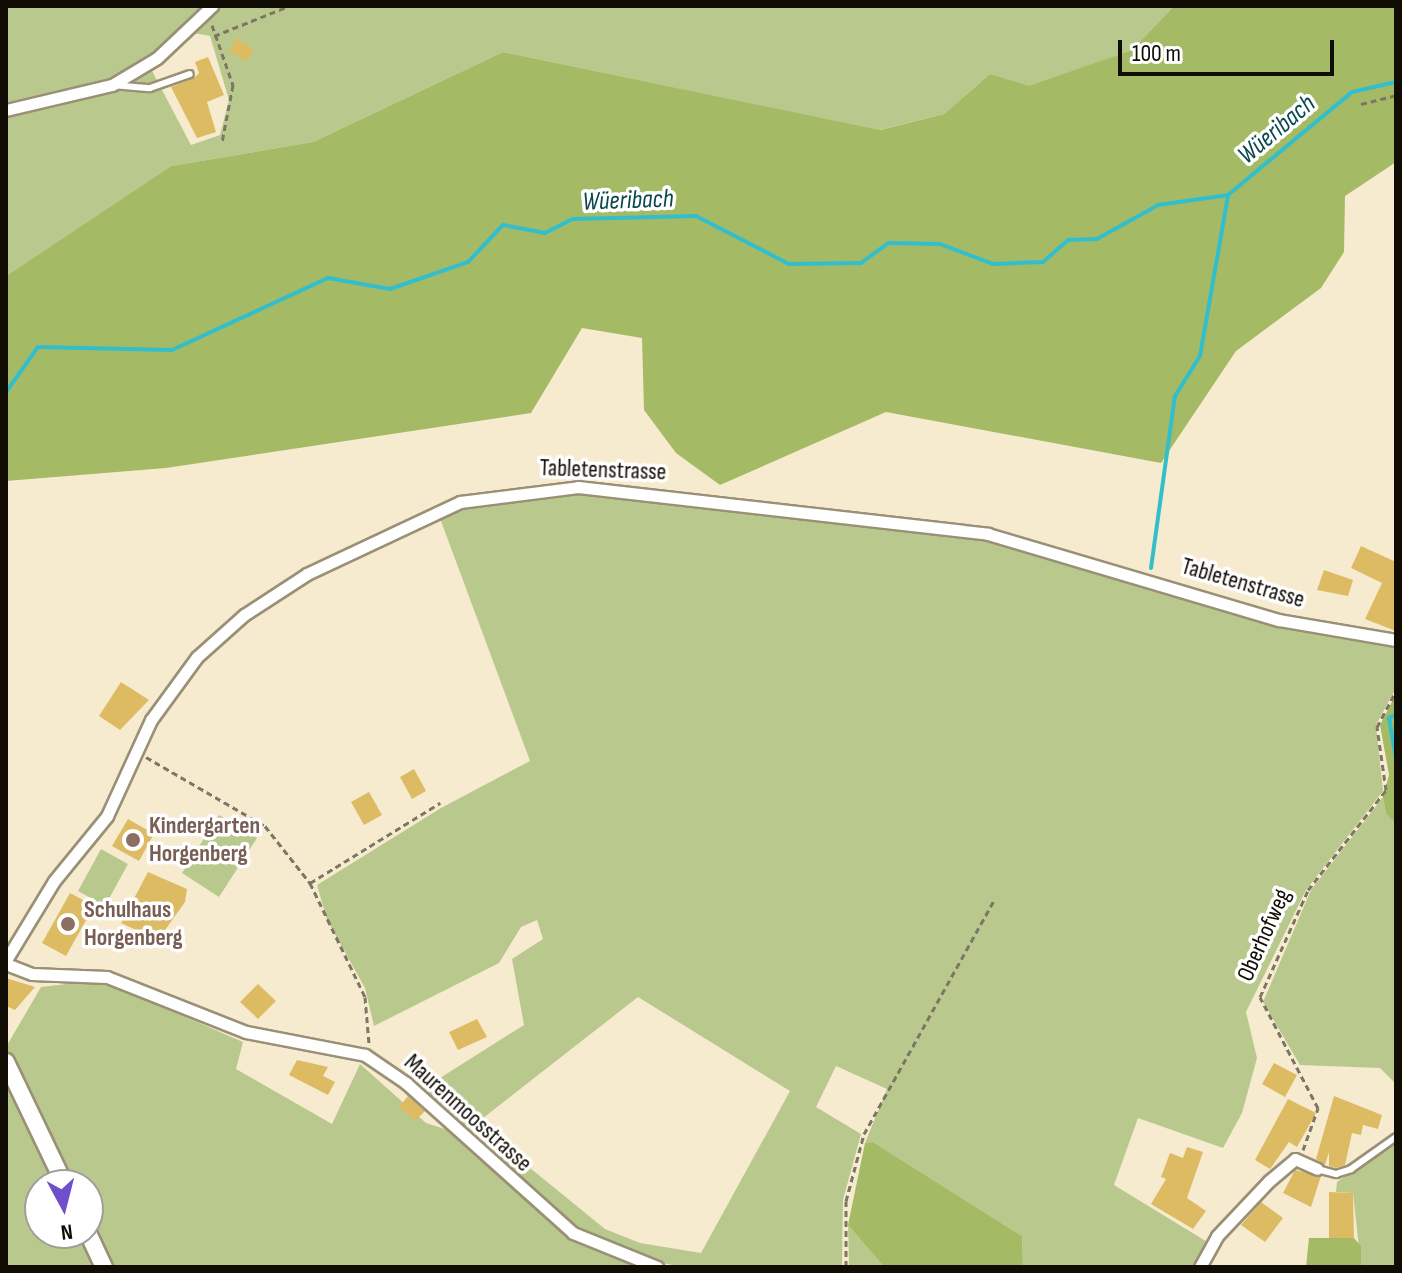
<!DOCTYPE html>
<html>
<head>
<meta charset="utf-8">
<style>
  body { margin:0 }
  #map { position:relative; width:1402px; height:1273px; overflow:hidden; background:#f7ebcf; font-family:"Sofia Sans Condensed",sans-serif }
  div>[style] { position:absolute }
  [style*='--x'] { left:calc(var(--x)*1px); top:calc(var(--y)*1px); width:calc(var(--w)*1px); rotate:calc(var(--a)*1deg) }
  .green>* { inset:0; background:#b9c98e }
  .forest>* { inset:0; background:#a5ba65 }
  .stream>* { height:4px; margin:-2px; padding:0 2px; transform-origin:2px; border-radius:2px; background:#33becb }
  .building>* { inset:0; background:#ddbb63 }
  .path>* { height:3px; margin-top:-1.5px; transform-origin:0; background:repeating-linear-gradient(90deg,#7e7665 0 6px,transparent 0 10px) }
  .roads { filter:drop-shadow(2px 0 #9a9076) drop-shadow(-2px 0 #9a9076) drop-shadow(0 2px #9a9076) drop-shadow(0 -2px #9a9076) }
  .lane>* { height:6px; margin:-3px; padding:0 3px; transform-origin:3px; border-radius:3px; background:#fff }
  .street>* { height:11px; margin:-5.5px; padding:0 5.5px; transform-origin:5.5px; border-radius:5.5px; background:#fff }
  .secondary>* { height:16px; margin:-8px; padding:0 8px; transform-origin:8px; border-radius:8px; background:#fff }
  .dots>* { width:22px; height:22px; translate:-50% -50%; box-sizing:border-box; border:4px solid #fff; border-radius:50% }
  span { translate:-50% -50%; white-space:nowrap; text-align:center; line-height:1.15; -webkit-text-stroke:7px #fff; paint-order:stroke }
  .street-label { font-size:24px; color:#110d05 }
  .education-label { font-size:24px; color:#785e54; font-weight:700 }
  .left { translate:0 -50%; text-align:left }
  .water-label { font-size:26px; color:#0b474c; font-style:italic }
  .frame { position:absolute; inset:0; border:8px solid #110d05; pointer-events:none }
  .north { position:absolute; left:24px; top:1169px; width:80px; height:80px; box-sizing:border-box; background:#fff; border:2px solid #a09e9b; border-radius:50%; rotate:173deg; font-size:22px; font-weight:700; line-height:32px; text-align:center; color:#110d05 }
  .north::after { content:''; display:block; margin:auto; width:28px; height:36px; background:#6f50ca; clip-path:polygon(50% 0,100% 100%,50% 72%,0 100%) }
  .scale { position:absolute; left:1118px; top:40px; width:216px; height:36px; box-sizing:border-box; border:4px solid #110d05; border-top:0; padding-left:10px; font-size:24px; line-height:28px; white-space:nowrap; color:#110d05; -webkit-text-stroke:6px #fff; paint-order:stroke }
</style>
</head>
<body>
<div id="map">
  <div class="green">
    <i style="clip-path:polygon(evenodd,6px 6px,1174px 6px,1132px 50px,1029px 87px,990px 74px,944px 114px,879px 130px,503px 52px,313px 142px,171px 166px,6px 276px,6px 6px,193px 33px,210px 36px,229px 100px,220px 135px,191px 145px,150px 67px,193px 33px)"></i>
    <i style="clip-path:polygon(591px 491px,987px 539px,1276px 622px,1396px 643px,1396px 688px,1376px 725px,1383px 791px,1306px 890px,1246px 1012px,1257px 1058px,1242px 1113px,1223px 1148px,1138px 1118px,1114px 1185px,1209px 1243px,1196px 1267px,1023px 1267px,1022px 1236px,873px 1142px,865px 1143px,887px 1089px,836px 1066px,816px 1107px,861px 1134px,843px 1200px,842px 1267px,682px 1267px,634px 1257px,576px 1230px,494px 1161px,508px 1150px,605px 1229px,640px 1243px,701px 1253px,790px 1091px,638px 997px,464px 1133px,421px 1090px,524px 1025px,512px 959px,543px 939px,537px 920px,521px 927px,499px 963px,374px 1026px,365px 988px,327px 920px,317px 885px,441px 808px,530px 761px,438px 513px,492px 499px)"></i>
    <i style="clip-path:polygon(1383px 797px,1386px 814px,1396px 824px,1396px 1084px,1380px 1068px,1300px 1065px,1263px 1002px,1311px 890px)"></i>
    <i style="clip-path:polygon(219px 815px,257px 838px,219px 897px,182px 873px)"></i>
    <i style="clip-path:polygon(101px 849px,128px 864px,105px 906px,78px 891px)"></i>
    <i style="clip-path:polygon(101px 980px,243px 1042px,236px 1069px,332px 1124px,360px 1064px,426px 1123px,451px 1131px,544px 1217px,585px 1244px,647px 1267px,113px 1267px,88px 1216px,88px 1185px,73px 1185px,6px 1047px,41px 987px)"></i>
    <i style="clip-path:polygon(6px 1079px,57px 1185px,40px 1185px,40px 1233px,79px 1233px,96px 1267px,6px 1267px)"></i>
    <i style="clip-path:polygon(1396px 1141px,1396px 1267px,1361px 1267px,1353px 1193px,1336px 1192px,1337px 1182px)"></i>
    <i style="clip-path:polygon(848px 1225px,884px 1267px,849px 1267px)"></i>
  </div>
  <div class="forest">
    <i style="clip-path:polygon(1174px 6px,1396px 6px,1396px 162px,1345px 196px,1344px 252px,1321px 288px,1236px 351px,1161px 463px,886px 412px,720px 485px,676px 453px,644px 410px,642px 338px,582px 328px,531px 413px,166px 468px,6px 481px,6px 276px,171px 166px,313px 142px,503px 52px,880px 130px,944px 114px,990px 74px,1029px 86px,1132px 50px)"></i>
    <i style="clip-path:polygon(1396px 694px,1396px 824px,1386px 814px,1383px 797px,1389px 775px,1380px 725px)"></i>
    <i style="clip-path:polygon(873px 1142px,1022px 1236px,1023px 1267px,884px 1267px,848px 1225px,865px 1143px)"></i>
    <i style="clip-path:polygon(1309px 1238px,1354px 1238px,1361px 1246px,1361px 1267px,1306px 1267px)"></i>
  </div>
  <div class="stream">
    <i style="--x:6;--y:392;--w:55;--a:-54.6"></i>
    <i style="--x:38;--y:347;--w:134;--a:1.3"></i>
    <i style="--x:172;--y:350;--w:172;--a:-24.8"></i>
    <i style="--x:328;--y:278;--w:63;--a:10.1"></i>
    <i style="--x:390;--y:289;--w:83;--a:-19.1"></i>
    <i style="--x:468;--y:262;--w:51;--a:-46.6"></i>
    <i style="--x:503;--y:225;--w:43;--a:10.8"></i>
    <i style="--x:545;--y:233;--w:31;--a:-27"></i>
    <i style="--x:573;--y:219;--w:123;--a:-1.4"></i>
    <i style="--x:696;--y:216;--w:105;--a:27.3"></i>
    <i style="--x:789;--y:264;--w:72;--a:-0.8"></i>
    <i style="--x:861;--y:263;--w:34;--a:-36"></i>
    <i style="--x:889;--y:243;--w:51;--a:1.1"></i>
    <i style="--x:940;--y:244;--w:57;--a:20.7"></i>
    <i style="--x:993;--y:264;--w:50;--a:-2.3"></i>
    <i style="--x:1043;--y:262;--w:33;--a:-41"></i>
    <i style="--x:1068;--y:240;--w:29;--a:-2"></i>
    <i style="--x:1097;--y:239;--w:70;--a:-29.1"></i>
    <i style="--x:1158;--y:205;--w:71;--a:-8.1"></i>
    <i style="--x:1228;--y:195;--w:161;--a:-39.7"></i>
    <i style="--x:1352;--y:92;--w:45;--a:-12.8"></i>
    <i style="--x:1151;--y:568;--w:174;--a:-82.1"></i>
    <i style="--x:1175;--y:396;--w:47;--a:-58"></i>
    <i style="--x:1200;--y:356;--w:162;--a:-80.1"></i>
    <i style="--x:1396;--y:715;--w:8;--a:157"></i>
    <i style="--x:1389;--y:718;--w:39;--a:80"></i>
  </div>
  <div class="building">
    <i style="clip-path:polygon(237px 38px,254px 50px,246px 62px,229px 50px)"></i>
    <i style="clip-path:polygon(208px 57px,224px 95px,207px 102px,216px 132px,197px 138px,171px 87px,194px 78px,199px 73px,195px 62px)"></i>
    <i style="clip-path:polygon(1361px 546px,1396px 562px,1396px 631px,1365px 619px,1382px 583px,1351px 568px)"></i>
    <i style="clip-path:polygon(1324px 570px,1353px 580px,1348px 596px,1317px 590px)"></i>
    <i style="clip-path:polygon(121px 682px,149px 700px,120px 730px,99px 716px)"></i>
    <i style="clip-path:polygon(414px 769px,426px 791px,412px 799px,400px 777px)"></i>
    <i style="clip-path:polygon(369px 792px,382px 815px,364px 825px,351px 802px)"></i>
    <i style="clip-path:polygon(128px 819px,154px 834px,139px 861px,112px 846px)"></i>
    <i style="clip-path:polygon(148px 872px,187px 889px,185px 902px,158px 940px,121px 923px)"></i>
    <i style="clip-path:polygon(70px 893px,94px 906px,66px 956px,42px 943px)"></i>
    <i style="clip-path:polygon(6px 978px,35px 987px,15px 1010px,6px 1006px)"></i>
    <i style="clip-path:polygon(258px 984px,276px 1001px,258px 1019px,240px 1002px)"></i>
    <i style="clip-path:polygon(477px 1019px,487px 1037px,458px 1050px,449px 1032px)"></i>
    <i style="clip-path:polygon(297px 1060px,328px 1067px,323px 1076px,335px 1082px,328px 1095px,289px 1075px)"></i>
    <i style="clip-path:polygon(1274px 1063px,1297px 1075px,1285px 1097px,1262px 1084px)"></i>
    <i style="clip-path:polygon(408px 1096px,425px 1111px,415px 1121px,399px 1107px)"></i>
    <i style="clip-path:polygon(1334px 1096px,1382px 1115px,1378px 1129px,1363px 1125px,1361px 1135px,1352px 1133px,1345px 1165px,1336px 1168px,1329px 1166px,1329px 1152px,1325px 1165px,1316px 1159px)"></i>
    <i style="clip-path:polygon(1288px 1099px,1316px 1113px,1297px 1147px,1289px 1142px,1270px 1169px,1255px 1160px)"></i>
    <i style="clip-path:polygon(1187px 1147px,1203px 1152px,1187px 1198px,1206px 1211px,1193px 1229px,1151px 1204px,1166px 1179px,1161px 1177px,1170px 1153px,1183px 1158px)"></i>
    <i style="clip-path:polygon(1295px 1170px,1321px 1176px,1311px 1207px,1283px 1193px)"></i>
    <i style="clip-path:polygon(1329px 1192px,1353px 1193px,1354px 1238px,1329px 1238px)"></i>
    <i style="clip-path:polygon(1261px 1202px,1283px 1218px,1265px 1242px,1241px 1225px)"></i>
  </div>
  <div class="path">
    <i style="--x:212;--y:25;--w:64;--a:70.7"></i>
    <i style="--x:233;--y:85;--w:58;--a:100.9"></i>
    <i style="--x:214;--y:36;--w:81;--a:-21.8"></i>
    <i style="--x:1361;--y:104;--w:36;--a:-14"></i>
    <i style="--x:146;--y:757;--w:138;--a:30.1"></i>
    <i style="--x:265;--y:826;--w:73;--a:51.7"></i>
    <i style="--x:310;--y:883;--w:127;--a:64.2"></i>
    <i style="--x:365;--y:997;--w:47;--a:85.1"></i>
    <i style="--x:310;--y:883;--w:153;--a:-31.6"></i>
    <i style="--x:1303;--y:1150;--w:45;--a:-70.3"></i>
    <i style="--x:1318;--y:1108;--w:125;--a:-117.6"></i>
    <i style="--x:1260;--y:997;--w:117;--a:-65.8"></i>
    <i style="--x:1308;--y:890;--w:127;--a:-52"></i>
    <i style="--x:1386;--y:790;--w:64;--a:-98.1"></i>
    <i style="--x:1377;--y:727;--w:41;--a:-62.2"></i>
    <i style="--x:846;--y:1267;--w:66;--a:-90"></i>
    <i style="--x:846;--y:1201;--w:69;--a:-75"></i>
    <i style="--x:864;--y:1134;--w:268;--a:-60.9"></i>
  </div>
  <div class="roads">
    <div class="lane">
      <i style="--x:112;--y:85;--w:38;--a:5"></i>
      <i style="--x:150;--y:88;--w:42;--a:-19.3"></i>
      <i style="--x:1317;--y:1169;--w:20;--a:15"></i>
      <i style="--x:1336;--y:1174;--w:16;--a:-18"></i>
      <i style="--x:1351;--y:1169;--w:55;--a:-35.4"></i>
    </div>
    <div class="street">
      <i style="--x:6;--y:110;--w:109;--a:-13.3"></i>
      <i style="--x:112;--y:85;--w:52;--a:-31"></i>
      <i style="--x:157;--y:58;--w:76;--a:-43.4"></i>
      <i style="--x:6;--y:960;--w:92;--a:-58.7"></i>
      <i style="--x:54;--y:881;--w:84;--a:-50.8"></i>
      <i style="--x:107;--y:816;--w:106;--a:-65.4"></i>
      <i style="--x:151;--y:720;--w:78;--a:-53.9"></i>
      <i style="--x:197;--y:657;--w:63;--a:-41.8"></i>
      <i style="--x:244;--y:615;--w:75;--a:-33.1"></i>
      <i style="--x:307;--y:574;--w:169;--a:-25.2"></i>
      <i style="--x:460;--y:502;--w:119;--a:-7.2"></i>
      <i style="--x:578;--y:487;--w:413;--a:6.5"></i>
      <i style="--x:988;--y:534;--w:303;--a:16.5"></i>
      <i style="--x:1279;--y:620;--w:119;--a:9.7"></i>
      <i style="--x:6;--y:964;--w:28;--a:21"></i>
      <i style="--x:32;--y:974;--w:75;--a:2.3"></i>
      <i style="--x:107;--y:977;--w:149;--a:21.6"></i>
      <i style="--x:246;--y:1032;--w:121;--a:10.9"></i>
      <i style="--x:365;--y:1055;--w:50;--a:34.3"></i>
      <i style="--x:406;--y:1083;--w:224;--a:41.9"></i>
      <i style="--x:573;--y:1233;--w:91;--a:22"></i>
      <i style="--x:1200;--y:1267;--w:35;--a:-61"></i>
      <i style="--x:1217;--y:1236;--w:76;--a:-46.6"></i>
      <i style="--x:1269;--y:1181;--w:34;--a:-40"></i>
      <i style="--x:1295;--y:1159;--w:24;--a:24"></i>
    </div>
    <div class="secondary">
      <i style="--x:6;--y:1062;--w:136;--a:64.4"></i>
      <i style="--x:88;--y:1233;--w:38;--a:65"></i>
    </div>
  </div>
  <div class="dots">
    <i style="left:133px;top:840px;background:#8d6e63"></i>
    <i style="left:68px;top:924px;background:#8d6e63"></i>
  </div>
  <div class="street-label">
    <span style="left:603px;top:470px;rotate:2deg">Tabletenstrasse</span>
    <span style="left:1243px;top:583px;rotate:16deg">Tabletenstrasse</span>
    <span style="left:1264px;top:935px;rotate:-66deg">Oberhofweg</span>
    <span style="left:468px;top:1113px;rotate:42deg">Maurenmoosstrasse</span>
  </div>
  <div class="education-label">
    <span class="left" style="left:149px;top:840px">Kindergarten<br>Horgenberg</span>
    <span class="left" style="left:84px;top:924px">Schulhaus<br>Horgenberg</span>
  </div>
  <div class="water-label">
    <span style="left:1277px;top:130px;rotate:-40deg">Wüeribach</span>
    <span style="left:628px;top:201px;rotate:-2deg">Wüeribach</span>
  </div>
  <div class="frame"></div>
  <div class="north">N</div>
  <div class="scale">100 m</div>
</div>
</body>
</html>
